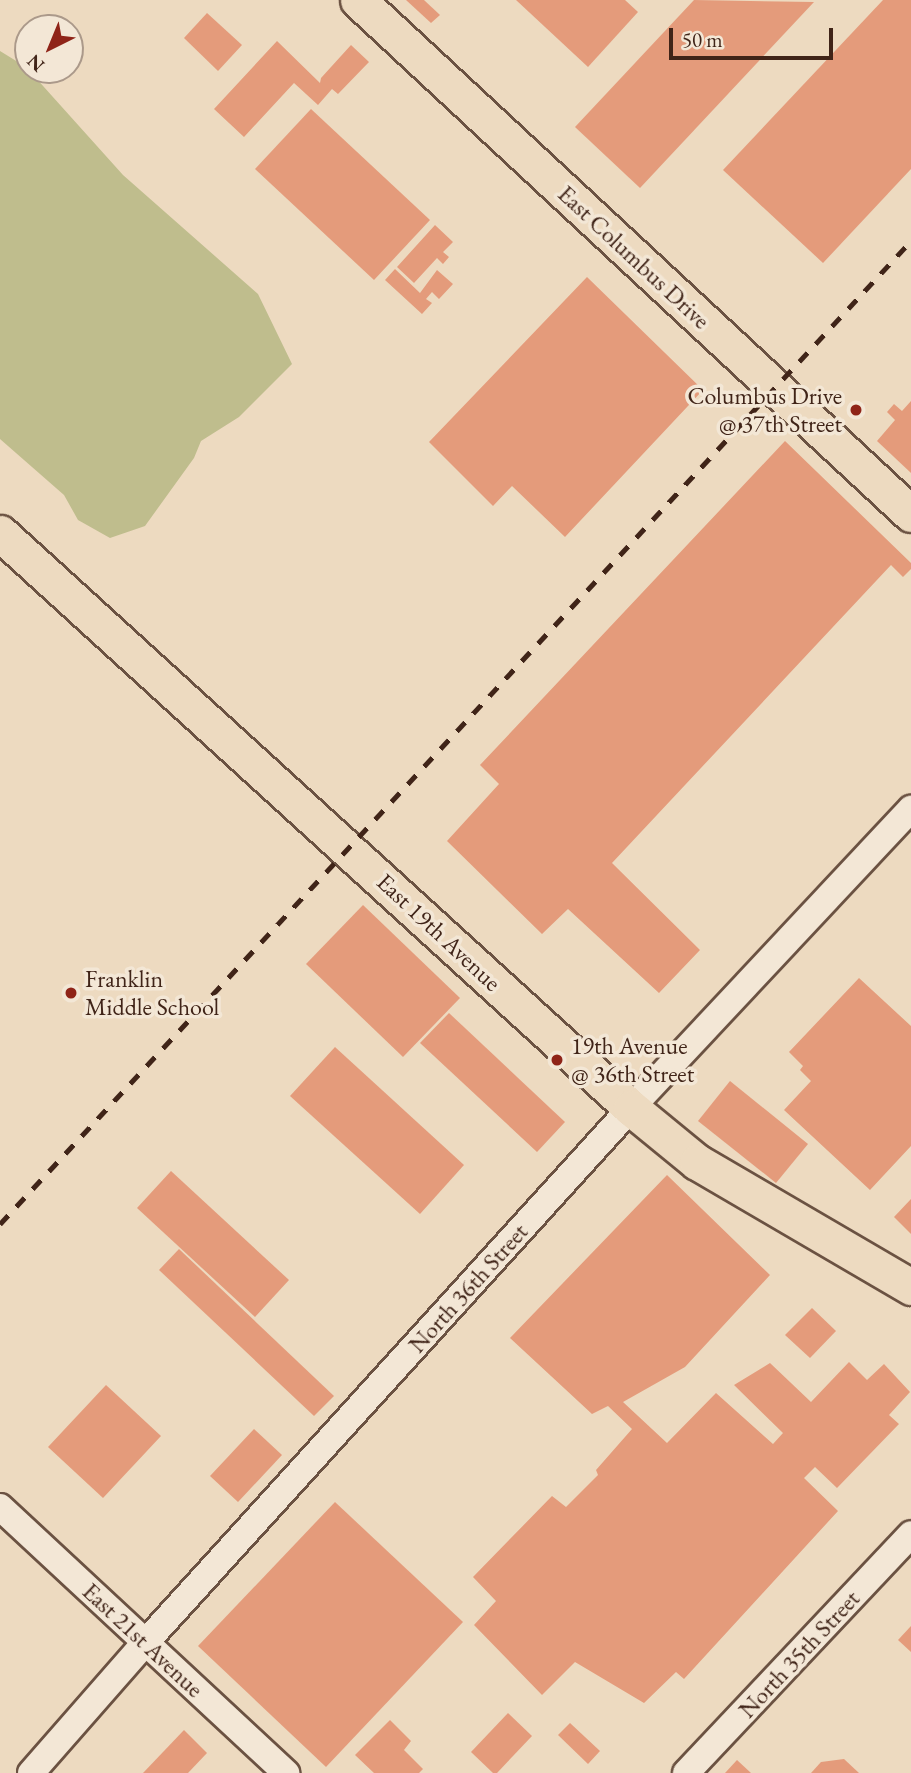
<!DOCTYPE html>
<html>
<head>
<meta charset="utf-8">
<style>
  body { margin:0 }
  #map { position:relative; width:911px; height:1773px; overflow:hidden; background:#eddac0; font-family:"EB Garamond",serif }
  div>[style] { position:absolute }
  [style*='--x'] { left:calc(var(--x)*1px); top:calc(var(--y)*1px); width:calc(var(--w)*1px); rotate:calc(var(--a)*1deg) }
  .green>* { inset:0; background:#bfbd8d }
  .building>* { inset:0; background:#e49b7b }
  .roads { filter:drop-shadow(2px 0 #6b5242) drop-shadow(-2px 0 #6b5242) drop-shadow(0 2px #6b5242) drop-shadow(0 -2px #6b5242) }
  .minor>* { height:26px; margin:-13px; padding:0 13px; transform-origin:13px; border-radius:13px; background:#f3e7d6 }
  .major>* { height:35px; margin:-17.5px; padding:0 17.5px; transform-origin:17.5px; border-radius:17.5px; background:#eddac0 }
  .rail>* { height:5px; margin-top:-2.5px; transform-origin:0; background:repeating-linear-gradient(90deg,#402418 0 12px,transparent 0 24px) }
  .dots>* { width:19px; height:19px; translate:-50% -50%; box-sizing:border-box; border:4px solid #f3e7d6; border-radius:50% }
  span { translate:-50% -50%; white-space:nowrap; text-align:center; line-height:1.15; -webkit-text-stroke:7px #f3e7d6; paint-order:stroke }
  .street-label { font-size:24px; color:#402418 }
  .poi-label { font-size:24px; color:#402418 }
  .right { translate:-100% -50%; text-align:right }
  .left { translate:0 -50%; text-align:left }
  .north { position:absolute; left:14px; top:14px; width:70px; height:70px; box-sizing:border-box; background:#f3e7d6; border:2px solid #ab998a; border-radius:50%; rotate:223deg; font-size:19px; font-weight:700; line-height:28px; text-align:center; color:#402418 }
  .north::after { content:''; display:block; margin:auto; width:24px; height:32px; background:#8f2418; clip-path:polygon(50% 0,100% 100%,50% 72%,0 100%) }
  .scale { position:absolute; left:669px; top:28px; width:164px; height:32px; box-sizing:border-box; border:4px solid #402418; border-top:0; padding-left:9px; font-size:21px; line-height:24px; white-space:nowrap; color:#402418; -webkit-text-stroke:5px #f3e7d6; paint-order:stroke }
</style>
</head>
<body>
<div id="map">
  <div class="green">
    <i style="clip-path:polygon(0 51px,26px 67px,123px 175px,258px 294px,292px 364px,239px 417px,201px 441px,194px 458px,145px 526px,110px 538px,78px 520px,64px 495px,0 439px)"></i>
  </div>
  <div class="building">
    <i style="clip-path:polygon(406px 0,424px 0,440px 15px,431px 23px)"></i>
    <i style="clip-path:polygon(516px 0,625px 0,638px 12px,588px 67px)"></i>
    <i style="clip-path:polygon(694px 0,814px 2px,640px 188px,575px 127px)"></i>
    <i style="clip-path:polygon(883px 0,911px 0,911px 169px,823px 263px,723px 170px)"></i>
    <i style="clip-path:polygon(207px 13px,242px 45px,218px 71px,184px 38px)"></i>
    <i style="clip-path:polygon(277px 41px,320px 83px,321px 78px,351px 45px,369px 62px,338px 94px,332px 89px,318px 105px,294px 83px,244px 137px,214px 109px)"></i>
    <i style="clip-path:polygon(311px 109px,430px 220px,374px 280px,255px 169px)"></i>
    <i style="clip-path:polygon(435px 225px,453px 242px,443px 252px,449px 257px,443px 264px,437px 258px,414px 283px,397px 267px)"></i>
    <i style="clip-path:polygon(395px 269px,420px 293px,437px 270px,453px 284px,439px 299px,432px 292px,426px 299px,432px 303px,422px 314px,385px 280px)"></i>
    <i style="clip-path:polygon(587px 277px,703px 390px,565px 537px,512px 486px,493px 506px,429px 442px)"></i>
    <i style="clip-path:polygon(911px 401px,911px 473px,877px 441px,895px 420px,887px 412px,894px 404px,902px 411px)"></i>
    <i style="clip-path:polygon(785px 441px,911px 563px,911px 569px,903px 577px,891px 565px,612px 863px,700px 950px,659px 993px,568px 909px,542px 934px,447px 841px,499px 784px,480px 765px)"></i>
    <i style="clip-path:polygon(363px 905px,460px 998px,403px 1057px,306px 964px)"></i>
    <i style="clip-path:polygon(859px 978px,911px 1026px,911px 1146px,870px 1190px,784px 1110px,811px 1081px,800px 1070px,803px 1066px,789px 1052px)"></i>
    <i style="clip-path:polygon(449px 1013px,565px 1122px,537px 1152px,420px 1043px)"></i>
    <i style="clip-path:polygon(335px 1047px,464px 1165px,420px 1214px,290px 1096px)"></i>
    <i style="clip-path:polygon(730px 1081px,808px 1144px,776px 1183px,698px 1121px)"></i>
    <i style="clip-path:polygon(171px 1171px,289px 1280px,255px 1317px,137px 1208px)"></i>
    <i style="clip-path:polygon(667px 1175px,770px 1275px,685px 1367px,623px 1402px,667px 1443px,716px 1393px,773px 1444px,783px 1433px,734px 1385px,770px 1363px,811px 1402px,849px 1362px,867px 1380px,884px 1364px,910px 1392px,889px 1415px,899px 1424px,837px 1488px,815px 1467px,804px 1478px,838px 1511px,684px 1679px,676px 1672px,644px 1703px,575px 1662px,542px 1695px,474px 1625px,496px 1601px,473px 1577px,552px 1496px,566px 1507px,598px 1475px,596px 1470px,632px 1429px,608px 1406px,592px 1414px,510px 1338px)"></i>
    <i style="clip-path:polygon(911px 1199px,911px 1234px,894px 1217px)"></i>
    <i style="clip-path:polygon(179px 1249px,334px 1396px,314px 1416px,159px 1270px)"></i>
    <i style="clip-path:polygon(812px 1308px,836px 1331px,810px 1358px,785px 1335px)"></i>
    <i style="clip-path:polygon(106px 1385px,161px 1436px,103px 1498px,48px 1447px)"></i>
    <i style="clip-path:polygon(254px 1429px,282px 1455px,238px 1502px,210px 1476px)"></i>
    <i style="clip-path:polygon(335px 1502px,463px 1622px,326px 1767px,198px 1646px)"></i>
    <i style="clip-path:polygon(911px 1626px,911px 1652px,898px 1640px)"></i>
    <i style="clip-path:polygon(508px 1713px,532px 1736px,497px 1773px,493px 1773px,471px 1752px)"></i>
    <i style="clip-path:polygon(390px 1720px,411px 1741px,404px 1750px,423px 1769px,419px 1773px,374px 1773px,355px 1755px)"></i>
    <i style="clip-path:polygon(570px 1723px,600px 1751px,588px 1764px,558px 1735px)"></i>
    <i style="clip-path:polygon(184px 1730px,207px 1753px,188px 1773px,143px 1773px)"></i>
    <i style="clip-path:polygon(844px 1759px,859px 1773px,811px 1773px,821px 1762px)"></i>
    <i style="clip-path:polygon(737px 1760px,751px 1773px,725px 1773px)"></i>
  </div>
  <div class="roads">
    <div class="minor">
      <i style="--x:0;--y:1507;--w:391;--a:42.9"></i>
      <i style="--x:31;--y:1773;--w:173;--a:-48.8"></i>
      <i style="--x:145;--y:1643;--w:723;--a:-47.75"></i>
      <i style="--x:631;--y:1108;--w:410;--a:-46.9"></i>
      <i style="--x:686;--y:1773;--w:328;--a:-46.7"></i>
    </div>
    <div class="major">
      <i style="--x:358;--y:0;--w:755;--a:42.91"></i>
      <i style="--x:0;--y:533;--w:854;--a:42.34"></i>
      <i style="--x:631;--y:1108;--w:85;--a:39.3"></i>
      <i style="--x:697;--y:1162;--w:248;--a:30.3"></i>
    </div>
  </div>
  <div class="rail">
    <i style="--x:0;--y:1224;--w:1340;--a:-47.18"></i>
  </div>
  <div class="dots">
    <i style="left:856px;top:410px;background:#8f2418"></i>
    <i style="left:71px;top:993px;background:#8f2418"></i>
    <i style="left:557px;top:1060px;background:#8f2418"></i>
  </div>
  <div class="street-label">
    <span style="left:634px;top:257px;rotate:43deg">East Columbus Drive</span>
    <span style="left:439px;top:932px;rotate:43deg">East 19th Avenue</span>
    <span style="left:468px;top:1288px;rotate:-48deg">North 36th Street</span>
    <span style="left:143px;top:1640px;rotate:43deg">East 21st Avenue</span>
    <span style="left:799px;top:1654px;rotate:-47deg">North 35th Street</span>
  </div>
  <div class="poi-label">
    <span class="right" style="left:842px;top:410px">Columbus Drive<br>@ 37th Street</span>
    <span class="left" style="left:85px;top:993px">Franklin<br>Middle School</span>
    <span class="left" style="left:571px;top:1060px">19th Avenue<br>@ 36th Street</span>
  </div>
  <div class="north">N</div>
  <div class="scale">50 m</div>
</div>
</body>
</html>
